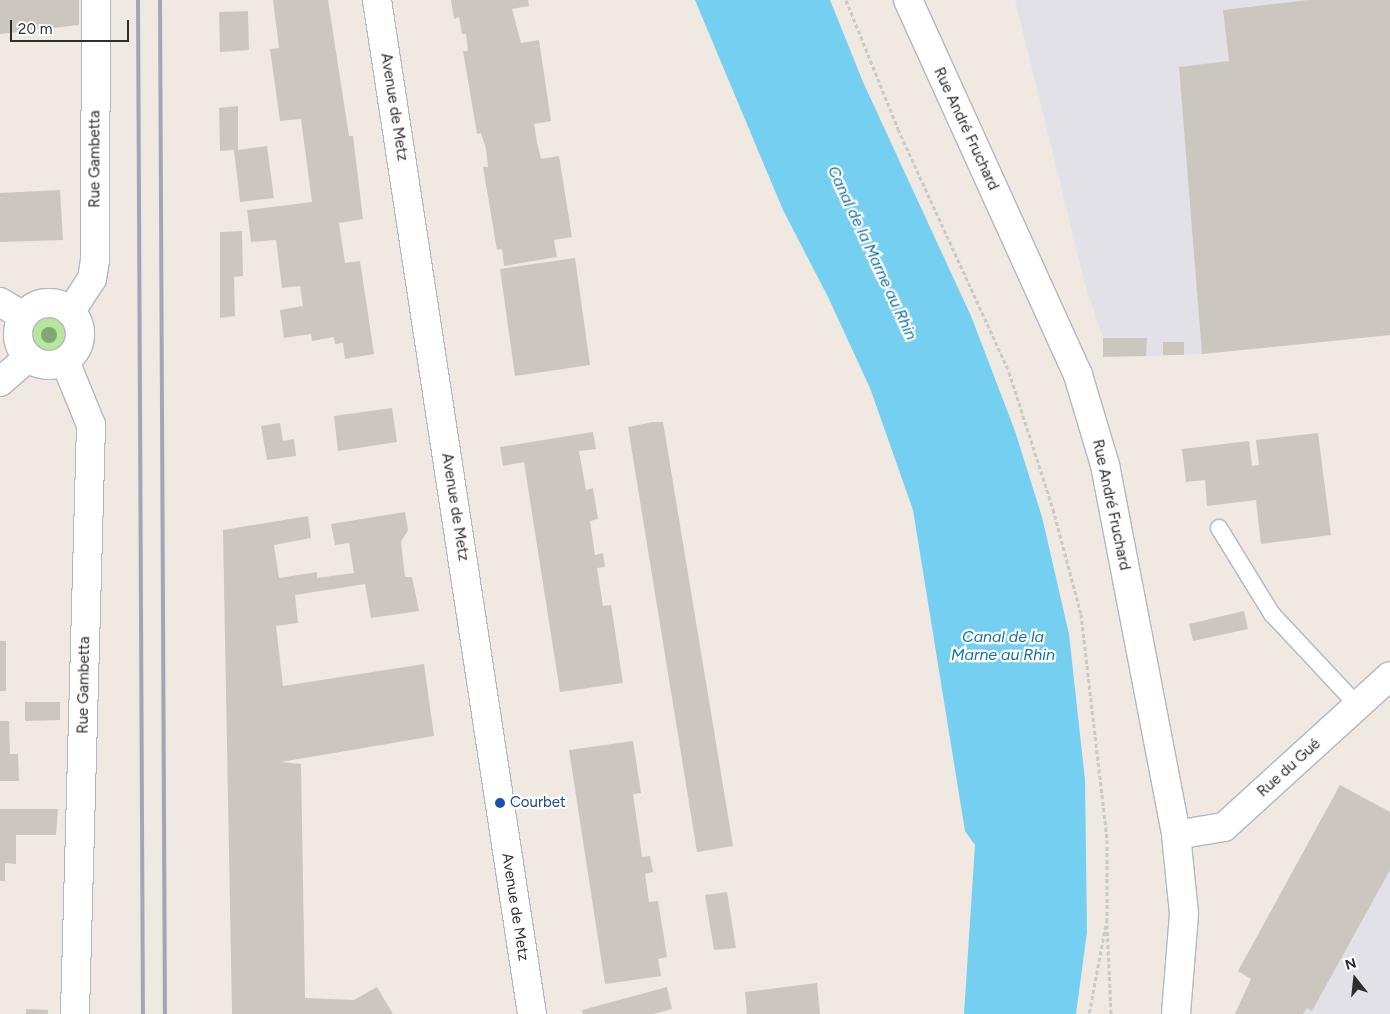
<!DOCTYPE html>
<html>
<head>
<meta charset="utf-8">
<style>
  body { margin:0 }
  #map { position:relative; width:1390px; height:1014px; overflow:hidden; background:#efe9e1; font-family:Figtree,sans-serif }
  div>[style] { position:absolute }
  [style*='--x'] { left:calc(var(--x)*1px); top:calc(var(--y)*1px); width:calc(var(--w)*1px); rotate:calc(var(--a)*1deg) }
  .industrial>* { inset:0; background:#e3e1e8 }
  .green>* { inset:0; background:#b6e59e }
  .round { border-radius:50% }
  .water>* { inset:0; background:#75cff0 }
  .building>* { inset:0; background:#cbc7bf }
  .path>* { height:3px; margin-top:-1.5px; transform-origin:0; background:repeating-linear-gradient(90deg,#c9c9c9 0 4px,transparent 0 6.5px) }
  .roads { filter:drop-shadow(1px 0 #b4b7c1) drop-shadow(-1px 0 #b4b7c1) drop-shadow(0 1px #b4b7c1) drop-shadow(0 -1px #b4b7c1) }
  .lane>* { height:16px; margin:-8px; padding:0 8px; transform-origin:8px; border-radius:8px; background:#fff }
  .street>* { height:28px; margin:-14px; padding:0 14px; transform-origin:14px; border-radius:14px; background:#fff }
  .street>.ring { margin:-14px; padding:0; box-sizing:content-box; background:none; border:28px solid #fff; border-radius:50% }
  .secondary>* { height:28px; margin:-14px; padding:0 14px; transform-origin:14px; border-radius:14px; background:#fff }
  .rail>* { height:4px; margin:-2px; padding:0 2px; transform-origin:2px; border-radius:2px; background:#a3a6b8 }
  .trees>* { width:16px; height:16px; margin:-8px; border-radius:50%; background:#84a574 }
  .dots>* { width:14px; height:14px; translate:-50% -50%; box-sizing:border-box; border:2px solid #fff; border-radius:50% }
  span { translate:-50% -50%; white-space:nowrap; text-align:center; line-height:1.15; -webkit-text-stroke:4.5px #fff; paint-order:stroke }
  .street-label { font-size:15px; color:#2e2e2e }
  .transit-label { font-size:15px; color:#164399 }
  .left { translate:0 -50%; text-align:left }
  .water-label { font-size:16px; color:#0d6fa3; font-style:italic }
  .north { position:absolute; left:1330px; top:954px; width:50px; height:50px; -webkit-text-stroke:4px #fff; paint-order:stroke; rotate:344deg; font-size:14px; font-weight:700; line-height:20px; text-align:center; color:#2e2e2e }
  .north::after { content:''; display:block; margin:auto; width:18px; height:22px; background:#2e2e2e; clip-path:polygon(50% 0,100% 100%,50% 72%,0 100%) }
  .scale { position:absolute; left:10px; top:20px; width:119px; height:22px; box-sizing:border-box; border:2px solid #2e2e2e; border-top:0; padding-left:6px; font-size:15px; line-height:18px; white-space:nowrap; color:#2e2e2e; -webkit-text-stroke:4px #fff; paint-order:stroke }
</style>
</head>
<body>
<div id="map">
  <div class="industrial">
    <i style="clip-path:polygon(1015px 0,1390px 0,1390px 335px,1202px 354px,1146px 356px,1146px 338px,1103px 338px,1086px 288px)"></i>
    <i style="clip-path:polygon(1340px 785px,1390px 812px,1390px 1014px,1235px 1014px,1251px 979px,1238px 971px)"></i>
  </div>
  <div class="green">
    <i class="round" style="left:23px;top:308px;width:52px;height:52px"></i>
  </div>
  <div class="water">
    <i style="clip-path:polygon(695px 0,830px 0,863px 82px,971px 316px,1015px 431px,1042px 517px,1069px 634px,1085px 780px,1087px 932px,1076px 1014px,964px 1014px,975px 845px,965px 831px,913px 510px,870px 388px,828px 297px,783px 210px)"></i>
  </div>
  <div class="building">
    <i style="clip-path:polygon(0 0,79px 0,79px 25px,0 34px)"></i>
    <i style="clip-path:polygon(273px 0,328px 0,349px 136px,353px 136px,363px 219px,339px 223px,345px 263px,360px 261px,374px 354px,345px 359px,343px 343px,335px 344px,334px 337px,312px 341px,311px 334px,284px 338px,280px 310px,303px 306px,300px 286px,282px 288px,276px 240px,251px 242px,247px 210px,312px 202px,301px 119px,280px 121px,270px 49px,279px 48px)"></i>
    <i style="clip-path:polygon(451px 0,528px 0,529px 6px,512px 9px,521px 43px,539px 40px,551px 121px,534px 124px,537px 142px,541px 159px,559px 156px,572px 237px,554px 240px,557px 257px,504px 266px,502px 249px,497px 250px,483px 167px,488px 167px,486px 149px,481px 133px,477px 134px,463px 51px,468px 51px,466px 34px,462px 34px,459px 17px,454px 19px)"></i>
    <i style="clip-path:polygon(1308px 0,1390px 0,1390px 335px,1202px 354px,1179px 67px,1229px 61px,1223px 10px)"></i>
    <i style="clip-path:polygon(248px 11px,249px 50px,220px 52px,219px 12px)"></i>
    <i style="clip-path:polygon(238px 106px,238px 150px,267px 146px,274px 198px,240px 202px,234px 150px,220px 151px,219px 108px)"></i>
    <i style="clip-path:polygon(60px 190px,63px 240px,0 242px,0 193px)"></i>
    <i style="clip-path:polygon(242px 231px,243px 276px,234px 277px,235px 316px,220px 318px,220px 232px)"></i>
    <i style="clip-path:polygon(575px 258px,590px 365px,515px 376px,500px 269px)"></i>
    <i style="clip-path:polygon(1103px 338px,1147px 338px,1146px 356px,1103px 357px)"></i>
    <i style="clip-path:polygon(1163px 342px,1184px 342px,1184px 355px,1163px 355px)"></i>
    <i style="clip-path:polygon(392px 408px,397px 442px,338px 451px,334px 416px)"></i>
    <i style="clip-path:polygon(653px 422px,663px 422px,733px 846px,697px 852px,628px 427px)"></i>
    <i style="clip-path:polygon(280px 423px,283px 441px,294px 439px,296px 456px,267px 460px,261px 426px)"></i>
    <i style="clip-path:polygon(593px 432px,596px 449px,579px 451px,586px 490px,593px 488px,598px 519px,590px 521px,595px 555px,603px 553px,605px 567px,597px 568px,603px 606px,611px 605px,623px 683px,560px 692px,524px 462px,503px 466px,500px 447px)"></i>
    <i style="clip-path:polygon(1318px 433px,1331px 535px,1261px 544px,1256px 500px,1207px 506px,1205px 480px,1186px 482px,1182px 449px,1249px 441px,1252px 466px,1259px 465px,1256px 440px)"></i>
    <i style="clip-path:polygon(405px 512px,408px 530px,401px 542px,405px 577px,412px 577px,419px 611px,371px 618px,365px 584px,295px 595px,298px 623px,276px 626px,283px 686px,424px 664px,434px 736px,281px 762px,301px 764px,305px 998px,354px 1000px,377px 987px,393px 1014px,232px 1014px,223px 530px,308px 516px,311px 538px,274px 545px,279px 578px,317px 572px,317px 578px,354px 573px,349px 543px,335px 545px,331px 524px)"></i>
    <i style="clip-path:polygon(1244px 611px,1248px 629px,1193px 641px,1189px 624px)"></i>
    <i style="clip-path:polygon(0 641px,6px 641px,6px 691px,0 691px)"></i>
    <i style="clip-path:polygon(25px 702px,60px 702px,60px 720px,25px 721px)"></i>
    <i style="clip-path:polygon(0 721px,9px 721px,10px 754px,18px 754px,19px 781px,0 781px)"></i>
    <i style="clip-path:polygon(633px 741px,641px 793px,633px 794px,642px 857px,650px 856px,653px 872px,645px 874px,649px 902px,658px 901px,667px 957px,658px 959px,661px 976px,605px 984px,569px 750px)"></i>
    <i style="clip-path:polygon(1340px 785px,1390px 812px,1390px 870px,1312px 1011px,1307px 1008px,1303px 1014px,1235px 1014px,1251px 979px,1238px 971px)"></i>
    <i style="clip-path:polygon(0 809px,58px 809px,56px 835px,16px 835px,16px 864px,5px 863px,5px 881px,0 881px)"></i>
    <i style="clip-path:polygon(727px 892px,736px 948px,714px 950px,705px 895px)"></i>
    <i style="clip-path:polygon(817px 983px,820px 1014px,747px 1014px,745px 992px)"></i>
    <i style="clip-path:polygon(667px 987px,672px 1009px,653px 1014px,583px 1014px,582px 1010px)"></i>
    <i style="clip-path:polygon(26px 1009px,48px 1010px,48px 1014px,26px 1014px)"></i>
  </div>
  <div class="path">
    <i style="--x:846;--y:0;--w:139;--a:68"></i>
    <i style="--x:898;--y:129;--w:267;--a:65.4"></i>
    <i style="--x:1009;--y:372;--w:144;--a:72.2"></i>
    <i style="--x:1053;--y:509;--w:109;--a:75.1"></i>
    <i style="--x:1081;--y:614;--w:227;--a:83.4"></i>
    <i style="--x:1107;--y:840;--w:79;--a:90"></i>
    <i style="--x:1107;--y:919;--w:97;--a:100.7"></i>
    <i style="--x:1107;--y:925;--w:89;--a:87.4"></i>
  </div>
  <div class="roads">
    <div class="lane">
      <i style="--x:1219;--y:528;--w:101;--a:58.4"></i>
      <i style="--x:1272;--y:614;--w:126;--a:46.9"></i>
    </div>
    <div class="street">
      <i style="--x:908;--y:0;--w:412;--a:65.6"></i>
      <i style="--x:1078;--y:375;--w:94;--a:73.3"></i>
      <i style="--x:1105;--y:465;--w:377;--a:79.1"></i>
      <i style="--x:1176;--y:835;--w:79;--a:84.2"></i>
      <i style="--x:1184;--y:914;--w:100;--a:94.6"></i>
      <i style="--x:0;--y:302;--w:27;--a:31"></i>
      <i class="ring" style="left:18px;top:303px;width:34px;height:34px"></i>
      <i style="--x:71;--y:311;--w:38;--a:-57"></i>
      <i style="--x:92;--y:279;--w:19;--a:-81"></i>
      <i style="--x:95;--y:260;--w:260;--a:-89.8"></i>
      <i style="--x:65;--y:361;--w:69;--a:67.9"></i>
      <i style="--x:91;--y:425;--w:589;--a:91.56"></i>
      <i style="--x:0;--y:382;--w:37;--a:-41"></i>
      <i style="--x:1176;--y:835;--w:49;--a:-9.5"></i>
      <i style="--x:1224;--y:827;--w:224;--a:-42.3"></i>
    </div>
    <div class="secondary">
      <i style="--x:377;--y:0;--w:1026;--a:81.31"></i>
    </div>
  </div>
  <div class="rail">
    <i style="--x:138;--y:0;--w:1014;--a:89.72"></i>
    <i style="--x:160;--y:0;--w:1014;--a:89.72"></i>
  </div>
  <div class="trees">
    <i style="left:49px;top:335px"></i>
  </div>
  <div class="dots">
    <i style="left:500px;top:803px;background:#1a4fb4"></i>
  </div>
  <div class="street-label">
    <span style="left:394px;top:107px;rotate:81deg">Avenue de Metz</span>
    <span style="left:966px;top:129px;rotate:65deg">Rue André Fruchard</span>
    <span style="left:95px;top:159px;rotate:-90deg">Rue Gambetta</span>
    <span style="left:1111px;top:505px;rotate:78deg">Rue André Fruchard</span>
    <span style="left:455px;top:507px;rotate:81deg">Avenue de Metz</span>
    <span style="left:84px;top:685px;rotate:-89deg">Rue Gambetta</span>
    <span style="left:1289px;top:768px;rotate:-42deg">Rue du Gué</span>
    <span style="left:515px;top:907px;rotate:81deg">Avenue de Metz</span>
  </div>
  <div class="transit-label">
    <span class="left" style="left:510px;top:803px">Courbet</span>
  </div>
  <div class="water-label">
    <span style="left:872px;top:253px;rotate:65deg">Canal de la Marne au Rhin</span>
    <span style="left:1003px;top:646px">Canal de la<br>Marne au Rhin</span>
  </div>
  <div class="north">N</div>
  <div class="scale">20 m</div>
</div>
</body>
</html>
